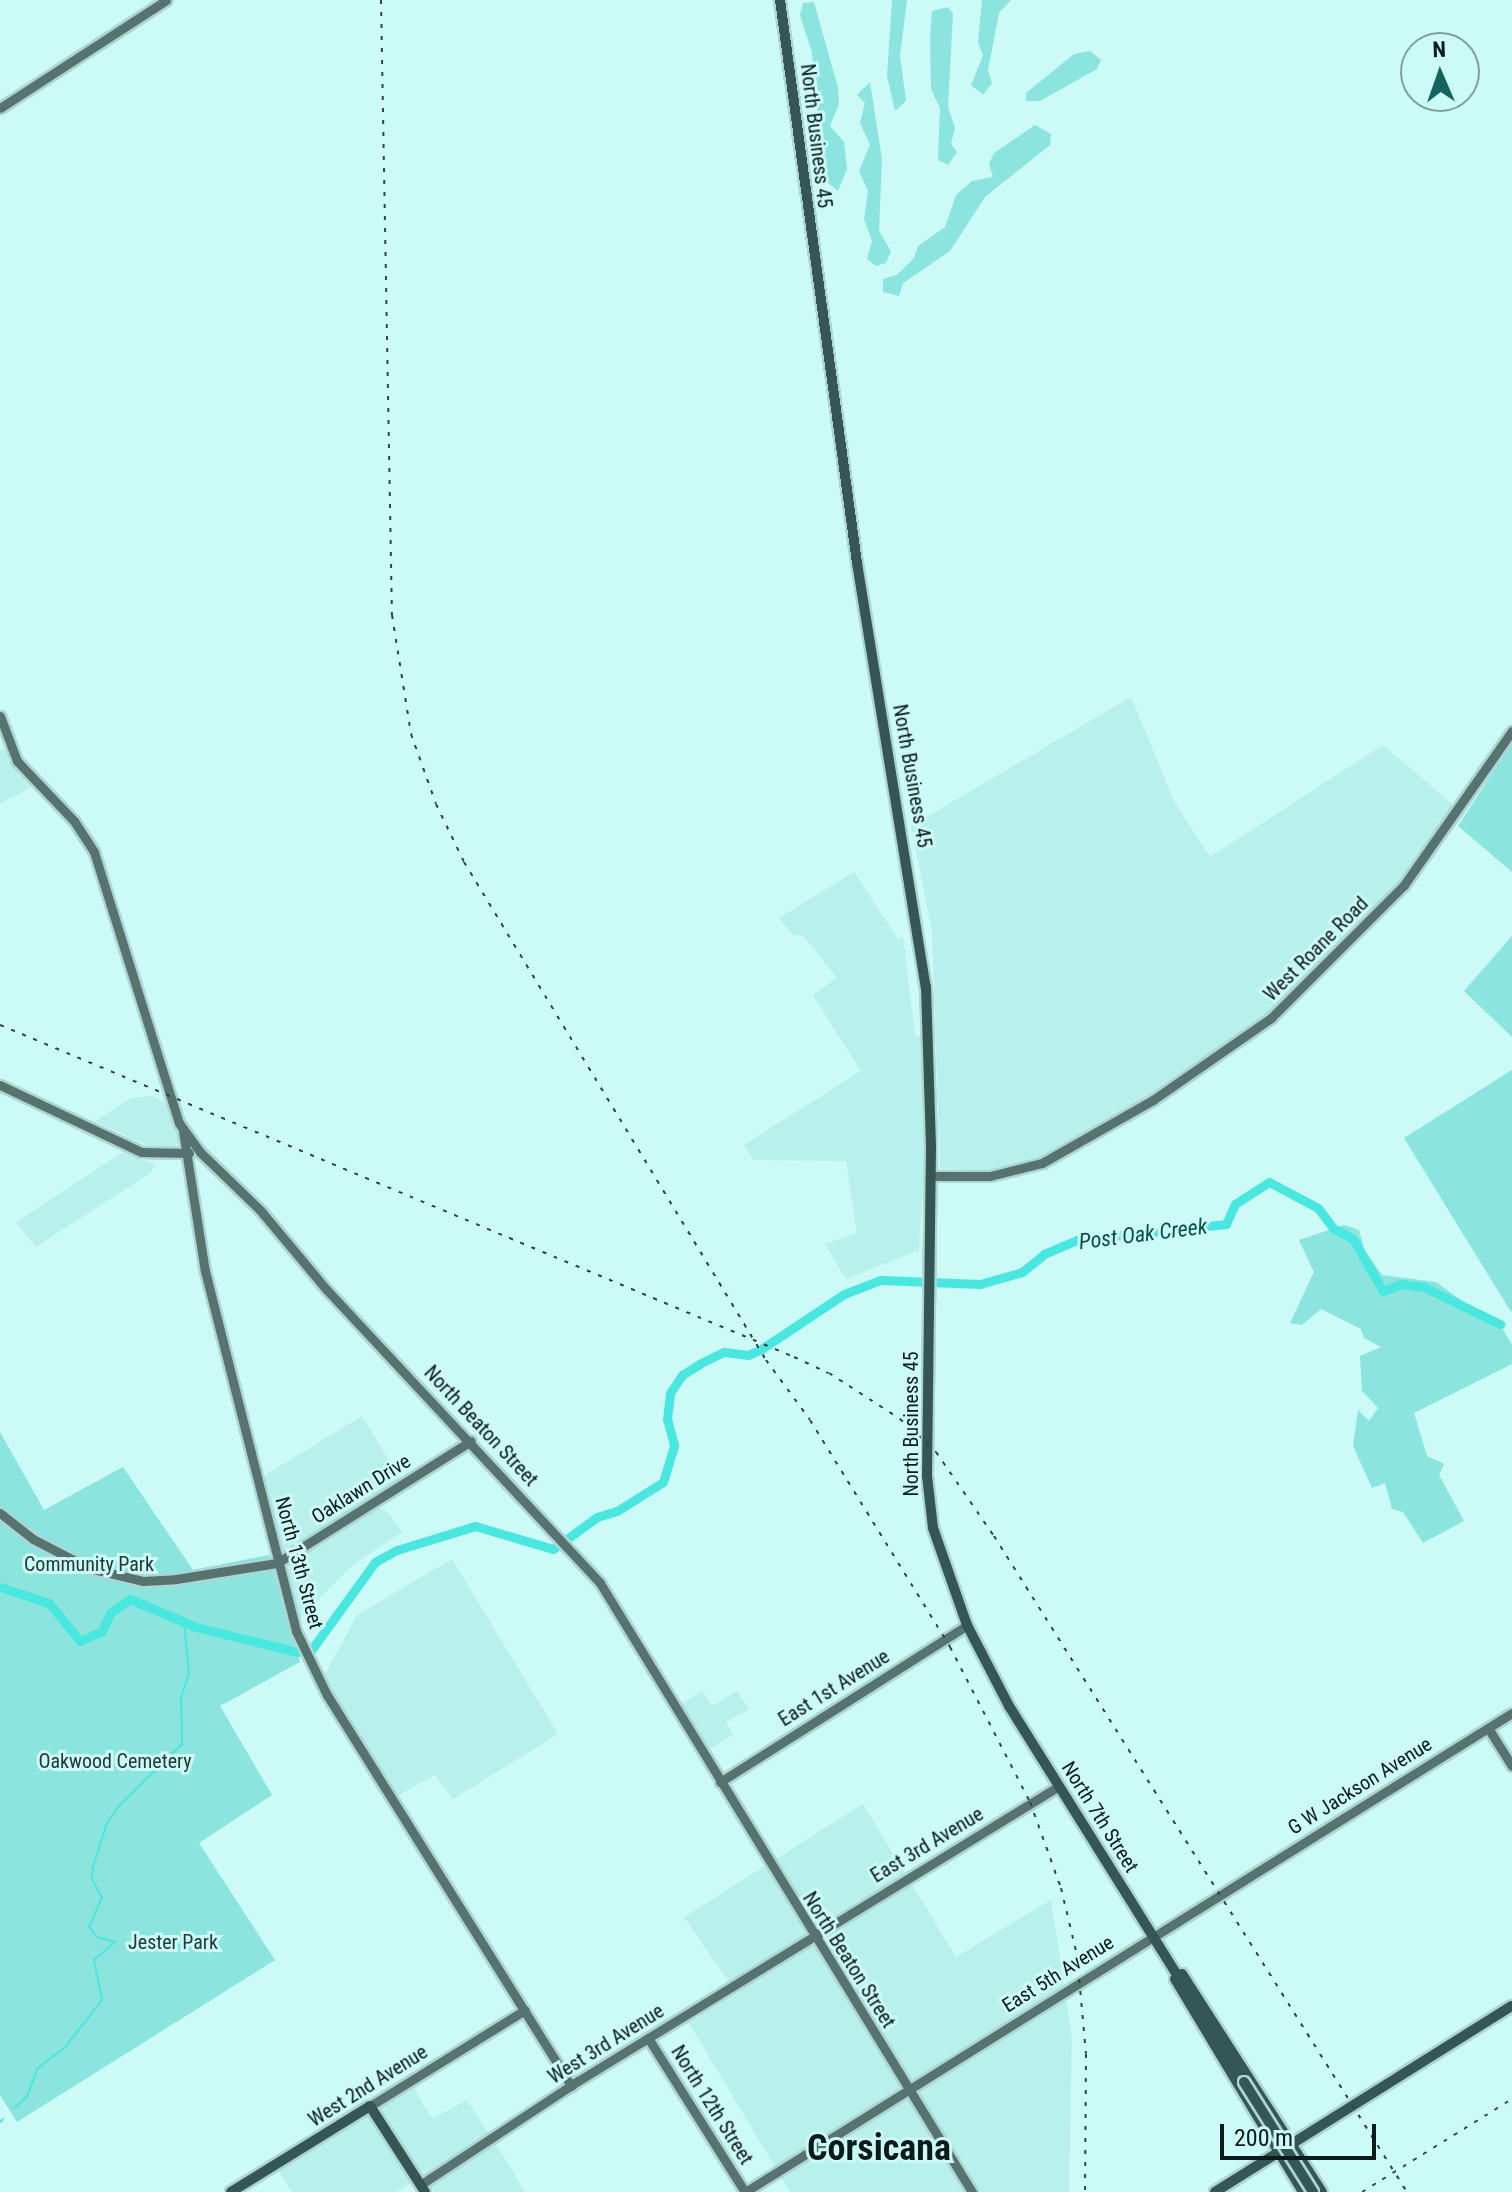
<!DOCTYPE html>
<html>
<head>
<meta charset="utf-8">
<style>
  body { margin:0 }
  #map { position:relative; width:1512px; height:2192px; overflow:hidden; background:#ccfaf6; font-family:"Roboto Condensed",sans-serif }
  div>[style] { position:absolute }
  [style*='--x'] { left:calc(var(--x)*1px); top:calc(var(--y)*1px); width:calc(var(--w)*1px); rotate:calc(var(--a)*1deg) }
  .built>* { inset:0; background:#b8f0ec }
  .green>* { inset:0; background:#8be4de }
  .stream>* { height:2px; margin:-1px; padding:0 1px; transform-origin:1px; border-radius:1px; background:#49e7e0 }
  .river>* { height:9px; margin:-4.5px; padding:0 4.5px; transform-origin:4.5px; border-radius:4.5px; background:#49e7e0 }
  .roads { filter:drop-shadow(2px 0 #add6d3) drop-shadow(-2px 0 #add6d3) drop-shadow(0 2px #add6d3) drop-shadow(0 -2px #add6d3) }
  .secondary>* { height:9px; margin:-4.5px; padding:0 4.5px; transform-origin:4.5px; border-radius:4.5px; background:#577370 }
  .primary>* { height:10px; margin:-5px; padding:0 5px; transform-origin:5px; border-radius:5px; background:#345654 }
  .rail>* { height:2px; margin-top:-1px; transform-origin:0; background:repeating-linear-gradient(90deg,#2f4543 0 4px,transparent 0 12px) }
  .bridges { filter:drop-shadow(2px 0 #add6d3) drop-shadow(-2px 0 #add6d3) drop-shadow(0 2px #add6d3) drop-shadow(0 -2px #add6d3) }
  .primary-bridge>* { height:10px; margin:-5px; padding:0 5px; transform-origin:5px; border-radius:5px; background:#345654 }
  span { translate:-50% -50%; white-space:nowrap; text-align:center; line-height:1.15; -webkit-text-stroke:6px #ccfaf6; paint-order:stroke }
  .street-label { font-size:20px; color:#0a1b1a }
  .park-label { font-size:20px; color:#213a39 }
  .water-label { font-size:22px; color:#064d4b; font-style:italic }
  .town-label { font-size:36px; color:#0a1b1a; font-weight:700 }
  .north { position:absolute; left:1400px; top:32px; width:80px; height:80px; box-sizing:border-box; background:#ccfaf6; border:2px solid #7ea19e; border-radius:50%; rotate:358deg; font-size:22px; font-weight:700; line-height:32px; text-align:center; color:#0a1b1a }
  .north::after { content:''; display:block; margin:auto; width:28px; height:36px; background:#14635f; clip-path:polygon(50% 0,100% 100%,50% 72%,0 100%) }
  .scale { position:absolute; left:1220px; top:2124px; width:156px; height:36px; box-sizing:border-box; border:4px solid #0a1b1a; border-top:0; padding-left:10px; font-size:24px; line-height:28px; white-space:nowrap; color:#0a1b1a; -webkit-text-stroke:6px #ccfaf6; paint-order:stroke }
</style>
</head>
<body>
<div id="map">
  <div class="built">
    <i style="clip-path:polygon(1131px 697px,1174px 801px,1210px 857px,1383px 745px,1457px 808px,1383px 903px,1278px 1009px,1125px 1112px,1032px 1163px,995px 1171px,940px 1169px,932px 931px,911px 826px)"></i>
    <i style="clip-path:polygon(4px 749px,30px 788px,0 803px,0 750px)"></i>
    <i style="clip-path:polygon(854px 872px,898px 939px,903px 937px,915px 1036px,923px 1036px,925px 1143px,919px 1250px,846px 1279px,825px 1244px,857px 1233px,846px 1161px,754px 1160px,744px 1145px,861px 1071px,813px 995px,837px 978px,804px 936px,793px 935px,779px 918px)"></i>
    <i style="clip-path:polygon(152px 1096px,165px 1102px,179px 1138px,175px 1148px,156px 1150px,95px 1121px,131px 1098px)"></i>
    <i style="clip-path:polygon(122px 1153px,155px 1164px,150px 1173px,36px 1247px,16px 1222px)"></i>
    <i style="clip-path:polygon(362px 1416px,401px 1481px,279px 1557px,262px 1477px)"></i>
    <i style="clip-path:polygon(373px 1505px,387px 1512px,402px 1532px,354px 1564px,297px 1621px,280px 1563px)"></i>
    <i style="clip-path:polygon(452px 1559px,558px 1734px,453px 1799px,435px 1775px,395px 1797px,323px 1678px,357px 1615px)"></i>
    <i style="clip-path:polygon(702px 1691px,712px 1706px,737px 1691px,749px 1709px,726px 1722px,733px 1735px,709px 1749px,681px 1704px)"></i>
    <i style="clip-path:polygon(863px 1804px,956px 1957px,1051px 1900px,1072px 2036px,1069px 2192px,790px 2192px,689px 2023px,737px 1993px,684px 1917px)"></i>
    <i style="clip-path:polygon(411px 2083px,432px 2119px,467px 2100px,489px 2134px,421px 2176px,376px 2105px)"></i>
    <i style="clip-path:polygon(367px 2112px,412px 2182px,396px 2192px,292px 2192px,277px 2168px)"></i>
    <i style="clip-path:polygon(494px 2141px,525px 2192px,433px 2192px,427px 2182px)"></i>
  </div>
  <div class="green">
    <i style="clip-path:polygon(892px 0,907px 0,900px 56px,906px 101px,895px 111px,887px 76px)"></i>
    <i style="clip-path:polygon(982px 0,1011px 0,999px 13px,988px 70px,992px 83px,983px 95px,971px 85px,983px 55px,978px 43px)"></i>
    <i style="clip-path:polygon(814px 2px,838px 88px,839px 104px,830px 126px,844px 142px,847px 169px,838px 191px,823px 179px,812px 53px,800px 15px,803px 3px)"></i>
    <i style="clip-path:polygon(948px 7px,953px 14px,948px 107px,955px 128px,951px 144px,957px 152px,948px 165px,938px 160px,940px 108px,931px 89px,930px 38px,932px 11px)"></i>
    <i style="clip-path:polygon(1090px 51px,1101px 60px,1097px 69px,1040px 101px,1026px 101px,1026px 93px,1074px 54px)"></i>
    <i style="clip-path:polygon(870px 82px,882px 159px,879px 231px,891px 251px,886px 263px,876px 266px,867px 259px,872px 241px,864px 219px,868px 191px,859px 171px,870px 145px,860px 123px,865px 103px,857px 95px)"></i>
    <i style="clip-path:polygon(1035px 125px,1051px 134px,1050px 145px,985px 197px,950px 251px,903px 283px,899px 296px,883px 292px,883px 279px,897px 275px,914px 258px,918px 246px,945px 227px,956px 195px,972px 181px,993px 177px,989px 164px,994px 153px)"></i>
    <i style="clip-path:polygon(1512px 743px,1512px 872px,1458px 826px)"></i>
    <i style="clip-path:polygon(1512px 936px,1512px 1037px,1464px 991px)"></i>
    <i style="clip-path:polygon(1512px 1070px,1512px 1311px,1511px 1312px,1404px 1138px)"></i>
    <i style="clip-path:polygon(1344px 1225px,1359px 1230px,1365px 1251px,1382px 1275px,1436px 1282px,1504px 1331px,1512px 1345px,1512px 1364px,1414px 1413px,1427px 1456px,1444px 1464px,1439px 1475px,1464px 1521px,1423px 1543px,1403px 1512px,1392px 1509px,1385px 1483px,1372px 1488px,1353px 1446px,1358px 1410px,1369px 1421px,1378px 1408px,1362px 1391px,1360px 1356px,1381px 1347px,1364px 1338px,1361px 1329px,1321px 1309px,1302px 1325px,1290px 1323px,1314px 1272px,1299px 1240px)"></i>
    <i style="clip-path:polygon(0 1432px,44px 1510px,123px 1467px,193px 1570px,269px 1555px,300px 1662px,220px 1706px,272px 1795px,199px 1843px,275px 1960px,17px 2122px,0 2095px)"></i>
  </div>
  <div class="stream">
    <i style="--x:14;--y:2108;--w:17;--a:-40"></i>
    <i style="--x:27;--y:2097;--w:30;--a:-70"></i>
    <i style="--x:37;--y:2069;--w:37;--a:-38"></i>
    <i style="--x:66;--y:2046;--w:58;--a:-52"></i>
    <i style="--x:102;--y:2000;--w:41;--a:-101.3"></i>
    <i style="--x:94;--y:1960;--w:28;--a:-41"></i>
    <i style="--x:115;--y:1942;--w:19;--a:-164"></i>
    <i style="--x:97;--y:1937;--w:13;--a:-129"></i>
    <i style="--x:89;--y:1927;--w:32;--a:-66"></i>
    <i style="--x:102;--y:1898;--w:21;--a:-118"></i>
    <i style="--x:92;--y:1879;--w:12;--a:-85"></i>
    <i style="--x:93;--y:1867;--w:46;--a:-72.3"></i>
    <i style="--x:107;--y:1823;--w:21;--a:-55"></i>
    <i style="--x:119;--y:1806;--w:88;--a:-44.5"></i>
    <i style="--x:182;--y:1744;--w:47;--a:-91.2"></i>
    <i style="--x:181;--y:1697;--w:24;--a:-71"></i>
    <i style="--x:189;--y:1674;--w:54;--a:-95.3"></i>
    <i style="--x:0;--y:2122;--w:4;--a:-45"></i>
  </div>
  <div class="river">
    <i style="--x:0;--y:1587;--w:52;--a:18.1"></i>
    <i style="--x:49;--y:1603;--w:49;--a:50.8"></i>
    <i style="--x:80;--y:1641;--w:24;--a:-24"></i>
    <i style="--x:102;--y:1631;--w:20;--a:-66"></i>
    <i style="--x:110;--y:1613;--w:24;--a:-35"></i>
    <i style="--x:130;--y:1599;--w:72;--a:23"></i>
    <i style="--x:196;--y:1627;--w:104;--a:13.9"></i>
    <i style="--x:297;--y:1652;--w:15;--a:-11"></i>
    <i style="--x:312;--y:1649;--w:107;--a:-54.1"></i>
    <i style="--x:375;--y:1562;--w:25;--a:-29"></i>
    <i style="--x:397;--y:1550;--w:82;--a:-17.1"></i>
    <i style="--x:475;--y:1526;--w:81;--a:16.4"></i>
    <i style="--x:553;--y:1549;--w:54;--a:-36"></i>
    <i style="--x:597;--y:1517;--w:21;--a:-17"></i>
    <i style="--x:617;--y:1511;--w:54;--a:-32.2"></i>
    <i style="--x:663;--y:1482;--w:39;--a:-73"></i>
    <i style="--x:674;--y:1445;--w:27;--a:-105"></i>
    <i style="--x:667;--y:1419;--w:26;--a:-83"></i>
    <i style="--x:670;--y:1393;--w:22;--a:-56"></i>
    <i style="--x:682;--y:1375;--w:22;--a:-32"></i>
    <i style="--x:701;--y:1363;--w:25;--a:-26"></i>
    <i style="--x:724;--y:1352;--w:24;--a:7"></i>
    <i style="--x:748;--y:1355;--w:13;--a:-23"></i>
    <i style="--x:760;--y:1350;--w:101;--a:-33.7"></i>
    <i style="--x:844;--y:1294;--w:40;--a:-21"></i>
    <i style="--x:881;--y:1280;--w:99;--a:2.3"></i>
    <i style="--x:980;--y:1284;--w:44;--a:-15.9"></i>
    <i style="--x:1022;--y:1272;--w:28;--a:-39"></i>
    <i style="--x:1044;--y:1254;--w:36;--a:-23"></i>
    <i style="--x:1077;--y:1240;--w:150;--a:-6.1"></i>
    <i style="--x:1226;--y:1224;--w:22;--a:-66"></i>
    <i style="--x:1235;--y:1204;--w:40;--a:-32.9"></i>
    <i style="--x:1269;--y:1182;--w:55;--a:28"></i>
    <i style="--x:1318;--y:1208;--w:25;--a:53"></i>
    <i style="--x:1333;--y:1228;--w:23;--a:29"></i>
    <i style="--x:1353;--y:1239;--w:60;--a:60"></i>
    <i style="--x:1383;--y:1291;--w:19;--a:-21"></i>
    <i style="--x:1401;--y:1284;--w:23;--a:7"></i>
    <i style="--x:1424;--y:1287;--w:85;--a:26"></i>
  </div>
  <div class="roads">
    <div class="secondary">
      <i style="--x:0;--y:108;--w:198;--a:-33"></i>
      <i style="--x:0;--y:716;--w:48;--a:69.3"></i>
      <i style="--x:17;--y:761;--w:83;--a:46.5"></i>
      <i style="--x:74;--y:821;--w:37;--a:57"></i>
      <i style="--x:94;--y:852;--w:284;--a:72.6"></i>
      <i style="--x:179;--y:1123;--w:36;--a:54"></i>
      <i style="--x:200;--y:1152;--w:83;--a:44"></i>
      <i style="--x:260;--y:1210;--w:104;--a:50.1"></i>
      <i style="--x:327;--y:1290;--w:400;--a:47"></i>
      <i style="--x:600;--y:1583;--w:714;--a:58.58"></i>
      <i style="--x:0;--y:1085;--w:156;--a:25.4"></i>
      <i style="--x:141;--y:1152;--w:48;--a:1.2"></i>
      <i style="--x:183;--y:1131;--w:142;--a:81.1"></i>
      <i style="--x:205;--y:1271;--w:371;--a:75.8"></i>
      <i style="--x:296;--y:1631;--w:71;--a:64.2"></i>
      <i style="--x:327;--y:1695;--w:461;--a:58"></i>
      <i style="--x:931;--y:1176;--w:59;--a:0"></i>
      <i style="--x:990;--y:1176;--w:54;--a:-14"></i>
      <i style="--x:1042;--y:1163;--w:128;--a:-29.6"></i>
      <i style="--x:1153;--y:1100;--w:144;--a:-34.8"></i>
      <i style="--x:1271;--y:1018;--w:188;--a:-45"></i>
      <i style="--x:1404;--y:885;--w:188;--a:-55"></i>
      <i style="--x:0;--y:1513;--w:42;--a:38.2"></i>
      <i style="--x:33;--y:1539;--w:63;--a:27.4"></i>
      <i style="--x:89;--y:1568;--w:56;--a:13.5"></i>
      <i style="--x:143;--y:1581;--w:33;--a:-3"></i>
      <i style="--x:176;--y:1579;--w:102;--a:-9"></i>
      <i style="--x:277;--y:1563;--w:229;--a:-32.2"></i>
      <i style="--x:1488;--y:1728;--w:45;--a:57.7"></i>
      <i style="--x:720;--y:1782;--w:293;--a:-32.4"></i>
      <i style="--x:648;--y:2038;--w:182;--a:57.8"></i>
      <i style="--x:745;--y:2192;--w:904;--a:-31.99"></i>
      <i style="--x:370;--y:2106;--w:182;--a:-31.8"></i>
      <i style="--x:420;--y:2185;--w:189;--a:-33.4"></i>
      <i style="--x:578;--y:2081;--w:564;--a:-31.52"></i>
    </div>
    <div class="primary">
      <i style="--x:780;--y:0;--w:568;--a:82.21"></i>
      <i style="--x:857;--y:563;--w:430;--a:80.8"></i>
      <i style="--x:926;--y:987;--w:159;--a:88.2"></i>
      <i style="--x:931;--y:1146;--w:330;--a:90.7"></i>
      <i style="--x:927;--y:1476;--w:52;--a:83.4"></i>
      <i style="--x:933;--y:1528;--w:103;--a:70.7"></i>
      <i style="--x:967;--y:1625;--w:91;--a:62.6"></i>
      <i style="--x:1009;--y:1706;--w:443;--a:58"></i>
      <i style="--x:1182;--y:1974;--w:259;--a:57.3"></i>
      <i style="--x:1175;--y:1979;--w:249;--a:59"></i>
      <i style="--x:231;--y:2192;--w:163;--a:-31.7"></i>
      <i style="--x:370;--y:2106;--w:102;--a:57.4"></i>
      <i style="--x:1215;--y:2192;--w:350;--a:-32.1"></i>
    </div>
  </div>
  <div class="rail">
    <i style="--x:381;--y:0;--w:615;--a:88.98"></i>
    <i style="--x:392;--y:615;--w:121;--a:80.9"></i>
    <i style="--x:411;--y:734;--w:74;--a:70.3"></i>
    <i style="--x:436;--y:804;--w:64;--a:64.2"></i>
    <i style="--x:464;--y:862;--w:582;--a:58.77"></i>
    <i style="--x:766;--y:1360;--w:74;--a:53.7"></i>
    <i style="--x:810;--y:1420;--w:267;--a:58.3"></i>
    <i style="--x:950;--y:1647;--w:174;--a:62.7"></i>
    <i style="--x:1030;--y:1802;--w:91;--a:70.2"></i>
    <i style="--x:1061;--y:1888;--w:69;--a:76.6"></i>
    <i style="--x:1077;--y:1955;--w:99;--a:84.8"></i>
    <i style="--x:1086;--y:2054;--w:138;--a:90.4"></i>
    <i style="--x:0;--y:1025;--w:861;--a:22.69"></i>
    <i style="--x:794;--y:1357;--w:38;--a:25"></i>
    <i style="--x:829;--y:1373;--w:85;--a:32.9"></i>
    <i style="--x:900;--y:1419;--w:49;--a:42.5"></i>
    <i style="--x:936;--y:1452;--w:102;--a:55.4"></i>
    <i style="--x:994;--y:1536;--w:775;--a:57.81"></i>
    <i style="--x:1362;--y:2192;--w:176;--a:-31.8"></i>
  </div>
  <div class="bridges">
    <div class="primary-bridge">
      <i style="--x:1244;--y:2082;--w:130;--a:57.9"></i>
    </div>
  </div>
  <div class="street-label">
    <span style="left:816px;top:136px;rotate:83deg">North Business 45</span>
    <span style="left:912px;top:776px;rotate:80deg">North Business 45</span>
    <span style="left:1316px;top:949px;rotate:-45deg">West Roane Road</span>
    <span style="left:911px;top:1424px;rotate:-90deg">North Business 45</span>
    <span style="left:481px;top:1426px;rotate:47deg">North Beaton Street</span>
    <span style="left:361px;top:1489px;rotate:-32deg">Oaklawn Drive</span>
    <span style="left:299px;top:1563px;rotate:75deg">North 13th Street</span>
    <span style="left:834px;top:1688px;rotate:-32deg">East 1st Avenue</span>
    <span style="left:1360px;top:1786px;rotate:-32deg">G W Jackson Avenue</span>
    <span style="left:1100px;top:1817px;rotate:58deg">North 7th Street</span>
    <span style="left:927px;top:1845px;rotate:-31deg">East 3rd Avenue</span>
    <span style="left:849px;top:1960px;rotate:58deg">North Beaton Street</span>
    <span style="left:1058px;top:1974px;rotate:-32deg">East 5th Avenue</span>
    <span style="left:606px;top:2044px;rotate:-32deg">West 3rd Avenue</span>
    <span style="left:368px;top:2086px;rotate:-32deg">West 2nd Avenue</span>
    <span style="left:712px;top:2105px;rotate:58deg">North 12th Street</span>
  </div>
  <div class="park-label">
    <span style="left:89px;top:1564px">Community Park</span>
    <span style="left:115px;top:1761px">Oakwood Cemetery</span>
    <span style="left:173px;top:1942px">Jester Park</span>
  </div>
  <div class="water-label">
    <span style="left:1143px;top:1234px;rotate:-7deg">Post Oak Creek</span>
  </div>
  <div class="town-label">
    <span style="left:879px;top:2149px">Corsicana</span>
  </div>
  <div class="north">N</div>
  <div class="scale">200 m</div>
</div>
</body>
</html>
